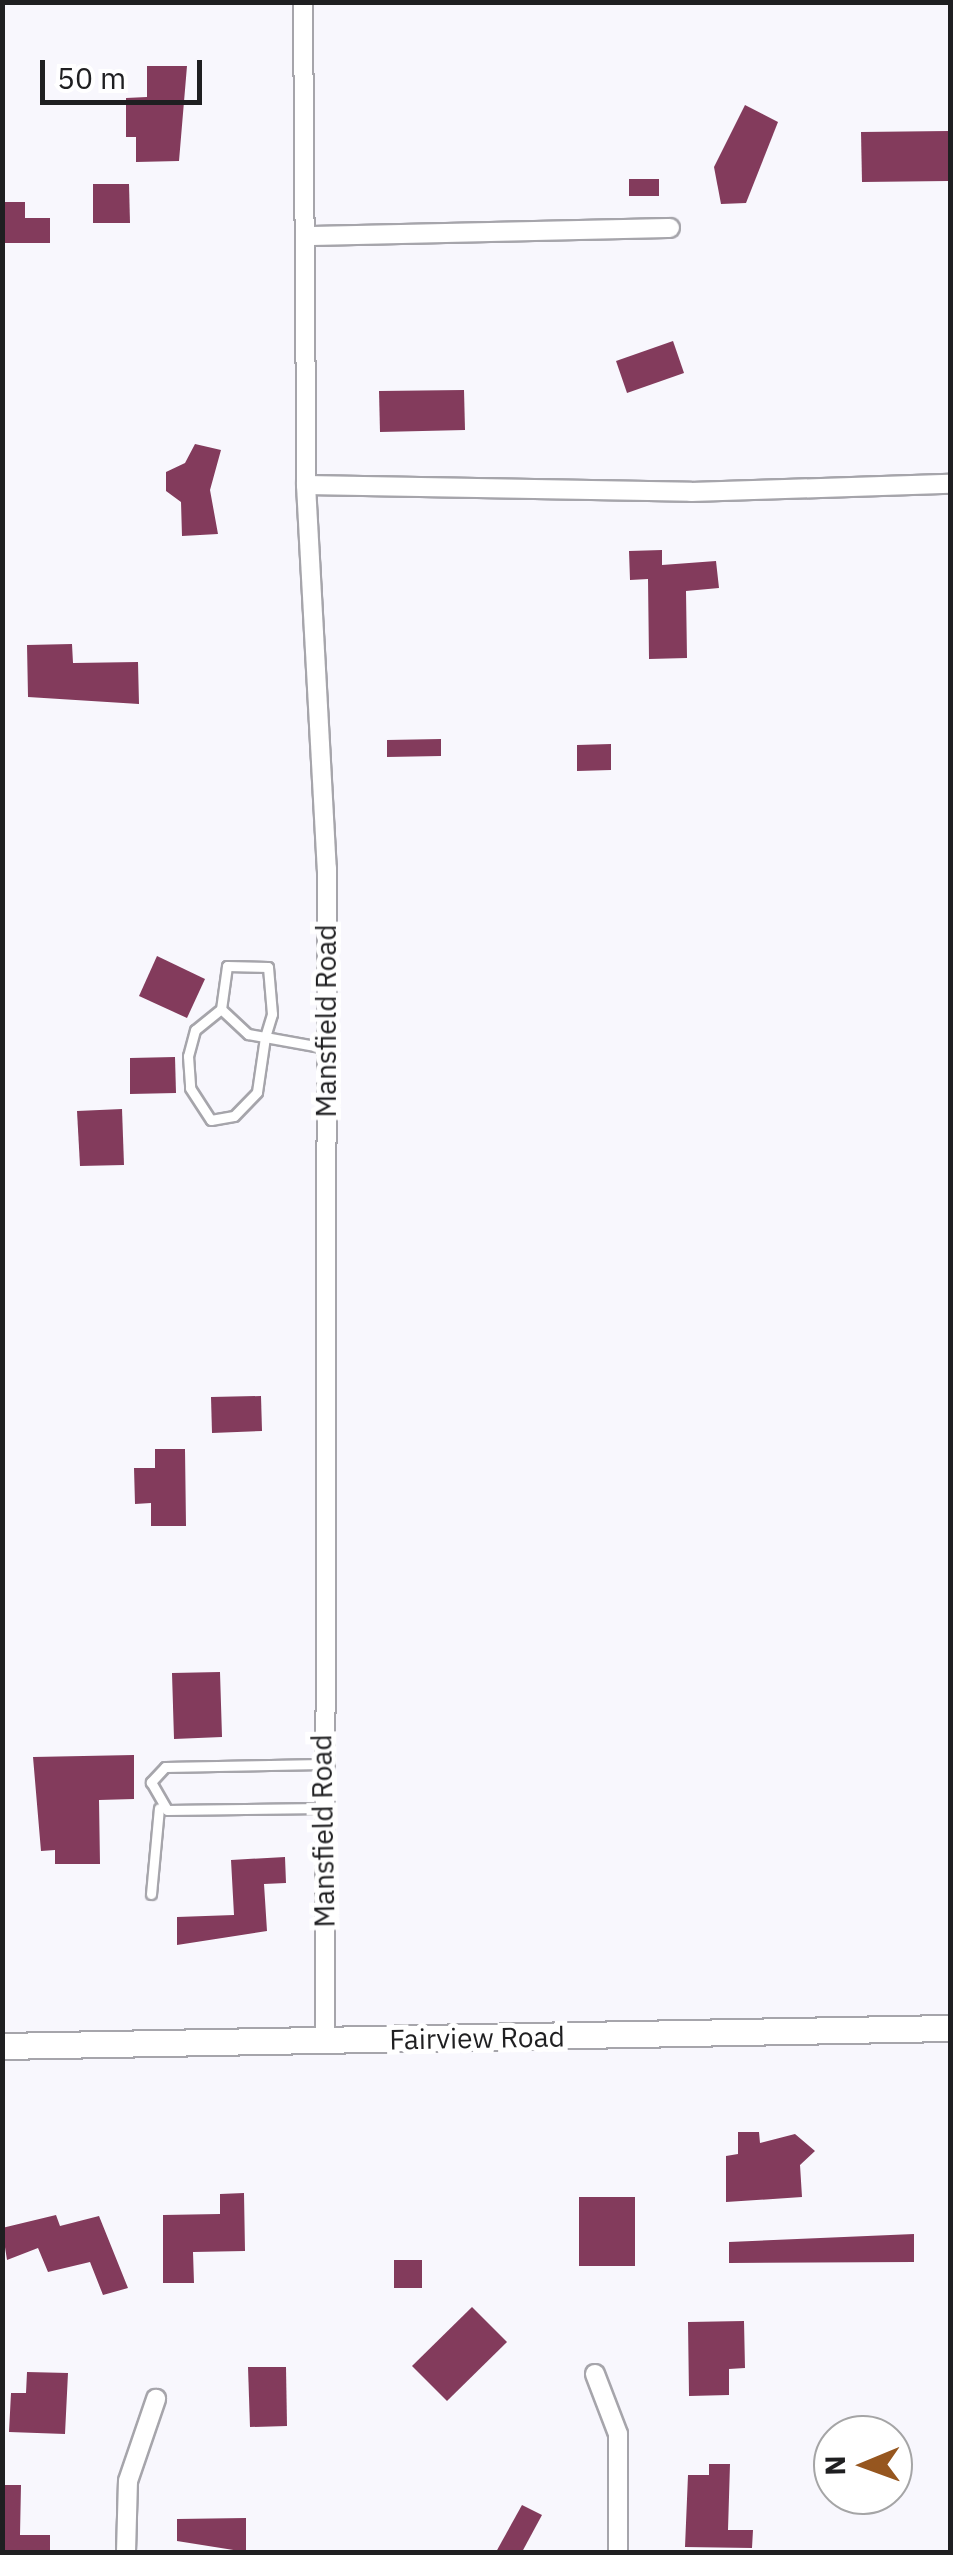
<!DOCTYPE html>
<html>
<head>
<meta charset="utf-8">
<style>
  body { margin:0 }
  #map { position:relative; width:953px; height:2555px; overflow:hidden; background:#f8f7fd; font-family:"IBM Plex Sans",sans-serif }
  div>[style] { position:absolute }
  [style*='--x'] { left:calc(var(--x)*1px); top:calc(var(--y)*1px); width:calc(var(--w)*1px); rotate:calc(var(--a)*1deg) }
  .building>* { inset:0; background:#833b5c }
  .roads { filter:drop-shadow(2px 0 #a6a5ab) drop-shadow(-2px 0 #a6a5ab) drop-shadow(0 2px #a6a5ab) drop-shadow(0 -2px #a6a5ab) }
  .service>* { height:9px; margin:-4.5px; padding:0 4.5px; transform-origin:4.5px; border-radius:4.5px; background:#fff }
  .minor>* { height:18px; margin:-9px; padding:0 9px; transform-origin:9px; border-radius:9px; background:#fff }
  .secondary>* { height:25px; margin:-12.5px; padding:0 12.5px; transform-origin:12.5px; border-radius:12.5px; background:#fff }
  span { translate:-50% -50%; white-space:nowrap; text-align:center; line-height:1.15; -webkit-text-stroke:10px #fff; paint-order:stroke }
  .street-label { font-size:28px; color:#1f1f21 }
  .frame { position:absolute; inset:0; border:5px solid #1f1f21; pointer-events:none }
  .north { position:absolute; left:813px; top:2415px; width:100px; height:100px; box-sizing:border-box; background:#fff; border:2px solid #a5a5a6; border-radius:50%; rotate:269deg; font-size:28px; font-weight:700; line-height:40px; text-align:center; color:#1f1f21 }
  .north::after { content:''; display:block; margin:auto; width:35px; height:45px; background:#96561f; clip-path:polygon(50% 0,100% 100%,50% 72%,0 100%) }
  .scale { position:absolute; left:40px; top:60px; width:162px; height:45px; box-sizing:border-box; border:5px solid #1f1f21; border-top:0; padding-left:12px; font-size:30px; line-height:35px; white-space:nowrap; color:#1f1f21; -webkit-text-stroke:8px #fff; paint-order:stroke }
</style>
</head>
<body>
<div id="map">
  <div class="building">
    <i style="clip-path:polygon(147px 66px,187px 66px,179px 161px,136px 162px,136px 137px,126px 137px,126px 98px,147px 97px)"></i>
    <i style="clip-path:polygon(745px 105px,778px 122px,746px 203px,721px 204px,714px 167px)"></i>
    <i style="clip-path:polygon(948px 131px,948px 181px,862px 182px,861px 132px)"></i>
    <i style="clip-path:polygon(629px 179px,659px 179px,659px 196px,629px 196px)"></i>
    <i style="clip-path:polygon(93px 184px,129px 184px,130px 223px,93px 223px)"></i>
    <i style="clip-path:polygon(2px 202px,25px 202px,25px 218px,50px 218px,50px 243px,2px 243px)"></i>
    <i style="clip-path:polygon(673px 341px,684px 373px,627px 393px,616px 361px)"></i>
    <i style="clip-path:polygon(464px 390px,465px 430px,380px 432px,379px 391px)"></i>
    <i style="clip-path:polygon(195px 444px,221px 450px,210px 490px,218px 534px,182px 536px,181px 502px,166px 491px,166px 472px,185px 463px)"></i>
    <i style="clip-path:polygon(662px 550px,662px 565px,716px 561px,719px 588px,686px 591px,687px 658px,649px 659px,648px 579px,630px 580px,629px 551px)"></i>
    <i style="clip-path:polygon(72px 644px,73px 663px,138px 662px,139px 704px,28px 697px,27px 645px)"></i>
    <i style="clip-path:polygon(441px 739px,441px 756px,387px 757px,387px 740px)"></i>
    <i style="clip-path:polygon(611px 744px,611px 770px,577px 771px,577px 745px)"></i>
    <i style="clip-path:polygon(157px 956px,205px 979px,187px 1018px,139px 996px)"></i>
    <i style="clip-path:polygon(175px 1057px,176px 1093px,130px 1094px,130px 1058px)"></i>
    <i style="clip-path:polygon(122px 1109px,124px 1165px,80px 1166px,77px 1111px)"></i>
    <i style="clip-path:polygon(261px 1396px,262px 1431px,212px 1433px,211px 1397px)"></i>
    <i style="clip-path:polygon(155px 1449px,185px 1449px,186px 1526px,151px 1526px,151px 1503px,135px 1504px,134px 1468px,155px 1468px)"></i>
    <i style="clip-path:polygon(220px 1672px,222px 1737px,174px 1739px,172px 1673px)"></i>
    <i style="clip-path:polygon(134px 1755px,134px 1799px,99px 1800px,100px 1864px,55px 1864px,55px 1850px,41px 1851px,33px 1757px)"></i>
    <i style="clip-path:polygon(285px 1857px,286px 1883px,264px 1884px,267px 1931px,177px 1945px,177px 1917px,234px 1915px,231px 1860px)"></i>
    <i style="clip-path:polygon(738px 2132px,759px 2132px,760px 2143px,795px 2134px,815px 2151px,800px 2165px,802px 2197px,726px 2202px,726px 2156px,738px 2154px)"></i>
    <i style="clip-path:polygon(244px 2193px,245px 2251px,193px 2252px,194px 2283px,163px 2283px,163px 2215px,220px 2214px,220px 2194px)"></i>
    <i style="clip-path:polygon(579px 2197px,635px 2197px,635px 2266px,579px 2266px)"></i>
    <i style="clip-path:polygon(56px 2215px,60px 2226px,99px 2216px,128px 2288px,103px 2295px,90px 2262px,48px 2272px,38px 2248px,7px 2260px,2px 2228px)"></i>
    <i style="clip-path:polygon(914px 2234px,914px 2262px,729px 2263px,729px 2242px)"></i>
    <i style="clip-path:polygon(394px 2260px,422px 2260px,422px 2288px,394px 2288px)"></i>
    <i style="clip-path:polygon(472px 2307px,507px 2342px,447px 2401px,412px 2366px)"></i>
    <i style="clip-path:polygon(744px 2321px,745px 2368px,729px 2369px,729px 2395px,689px 2396px,688px 2322px)"></i>
    <i style="clip-path:polygon(248px 2367px,286px 2367px,287px 2426px,250px 2427px)"></i>
    <i style="clip-path:polygon(27px 2372px,68px 2373px,65px 2434px,9px 2432px,11px 2393px,26px 2393px)"></i>
    <i style="clip-path:polygon(709px 2464px,730px 2464px,728px 2530px,753px 2530px,752px 2548px,685px 2547px,688px 2475px,709px 2475px)"></i>
    <i style="clip-path:polygon(2px 2485px,21px 2485px,20px 2535px,50px 2535px,50px 2552px,2px 2552px)"></i>
    <i style="clip-path:polygon(522px 2505px,542px 2515px,522px 2552px,496px 2552px)"></i>
    <i style="clip-path:polygon(246px 2518px,246px 2552px,177px 2541px,177px 2519px)"></i>
  </div>
  <div class="roads">
    <div class="service">
      <i style="--x:221;--y:1009;--w:33;--a:141"></i>
      <i style="--x:195;--y:1030;--w:27;--a:105"></i>
      <i style="--x:188;--y:1056;--w:32;--a:86"></i>
      <i style="--x:190;--y:1088;--w:38;--a:57"></i>
      <i style="--x:211;--y:1120;--w:23;--a:-10"></i>
      <i style="--x:234;--y:1116;--w:33;--a:-46"></i>
      <i style="--x:257;--y:1092;--w:56;--a:-81.7"></i>
      <i style="--x:265;--y:1037;--w:24;--a:-73"></i>
      <i style="--x:272;--y:1014;--w:47;--a:-94.9"></i>
      <i style="--x:268;--y:967;--w:41;--a:-178.6"></i>
      <i style="--x:227;--y:966;--w:43;--a:97.9"></i>
      <i style="--x:221;--y:1009;--w:37;--a:43"></i>
      <i style="--x:248;--y:1034;--w:17;--a:10"></i>
      <i style="--x:265;--y:1037;--w:62;--a:10.2"></i>
      <i style="--x:322;--y:1764;--w:157;--a:178.9"></i>
      <i style="--x:165;--y:1767;--w:21;--a:133"></i>
      <i style="--x:151;--y:1782;--w:32;--a:60"></i>
      <i style="--x:167;--y:1810;--w:156;--a:-0.7"></i>
      <i style="--x:151;--y:1894;--w:86;--a:-84.7"></i>
    </div>
    <div class="minor">
      <i style="--x:303;--y:2;--w:483;--a:89.6"></i>
      <i style="--x:306;--y:485;--w:384;--a:86.9"></i>
      <i style="--x:327;--y:868;--w:1173;--a:90.1"></i>
      <i style="--x:310;--y:236;--w:360;--a:-1.3"></i>
      <i style="--x:306;--y:485;--w:385;--a:1"></i>
      <i style="--x:691;--y:492;--w:259;--a:-1.8"></i>
      <i style="--x:595;--y:2374;--w:64;--a:69"></i>
      <i style="--x:618;--y:2434;--w:118;--a:90"></i>
      <i style="--x:126;--y:2552;--w:71;--a:-88.4"></i>
      <i style="--x:128;--y:2481;--w:87;--a:-71.1"></i>
    </div>
    <div class="secondary">
      <i style="--x:2;--y:2046;--w:948;--a:-1.09"></i>
    </div>
  </div>
  <div class="street-label">
    <span style="left:326px;top:1021px;rotate:-90deg">Mansfield Road</span>
    <span style="left:323px;top:1831px;rotate:-91deg">Mansfield Road</span>
    <span style="left:477px;top:2038px;rotate:-1deg">Fairview Road</span>
  </div>
  <div class="frame"></div>
  <div class="north">N</div>
  <div class="scale">50 m</div>
</div>
</body>
</html>
